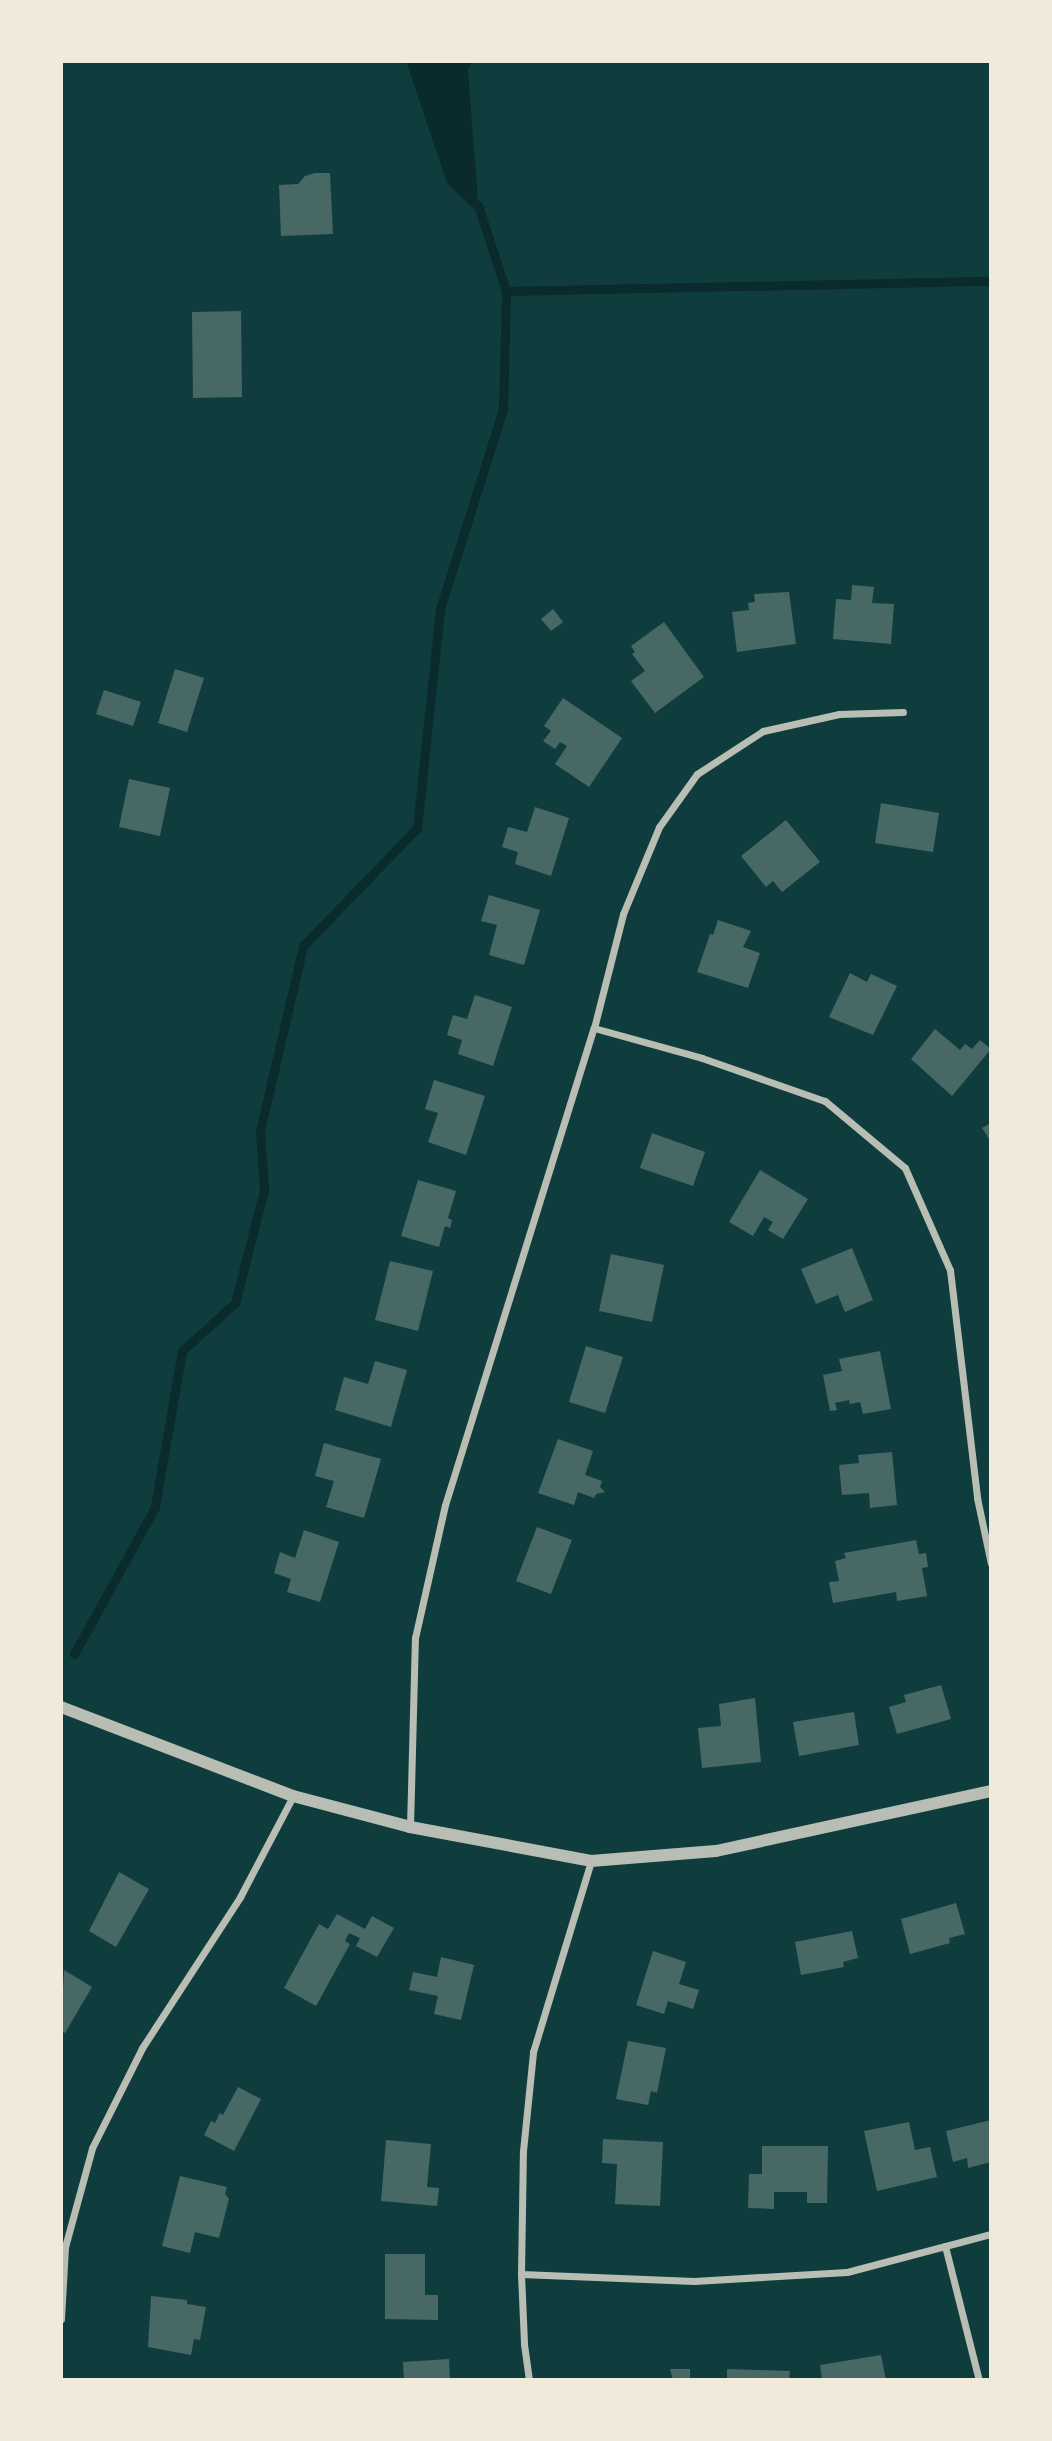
<!DOCTYPE html>
<html>
<head>
<meta charset="utf-8">
<style>
  body { margin:0 }
  #map { position:relative; width:1052px; height:2441px; overflow:hidden; background:#0f3d3e; font-family:"PT Sans Narrow",sans-serif }
  div>[style] { position:absolute }
  [style*='--x'] { left:calc(var(--x)*1px); top:calc(var(--y)*1px); width:calc(var(--w)*1px); rotate:calc(var(--a)*1deg) }
  .water>* { inset:0; background:#0a2a2b }
  .stream>* { height:9px; margin:-4.5px; padding:0 4.5px; transform-origin:4.5px; border-radius:4.5px; background:#0a2a2b }
  .building>* { inset:0; background:#486865 }
  .minor>* { height:7px; margin:-3.5px; padding:0 3.5px; transform-origin:3.5px; border-radius:3.5px; background:#b8beb3 }
  .tertiary>* { height:12px; margin:-6px; padding:0 6px; transform-origin:6px; border-radius:6px; background:#b8beb3 }
  span { translate:-50% -50%; white-space:nowrap; text-align:center; line-height:1.15; -webkit-text-stroke:5px #f1e9da; paint-order:stroke }
  .frame { position:absolute; inset:0; border:63px solid #f1e9da; pointer-events:none }
</style>
</head>
<body>
<div id="map">
  <div class="water">
    <i style="clip-path:polygon(406px 61px,473px 61px,468px 70px,479px 214px,447px 183px)"></i>
  </div>
  <div class="stream">
    <i style="--x:478;--y:205;--w:90;--a:72"></i>
    <i style="--x:506;--y:291;--w:485;--a:-1.2"></i>
    <i style="--x:74;--y:1654;--w:168;--a:-61.1"></i>
    <i style="--x:155;--y:1507;--w:158;--a:-80.2"></i>
    <i style="--x:182;--y:1351;--w:72;--a:-42.2"></i>
    <i style="--x:235;--y:1303;--w:117;--a:-75.6"></i>
    <i style="--x:264;--y:1190;--w:59;--a:-93.9"></i>
    <i style="--x:260;--y:1131;--w:190;--a:-76.9"></i>
    <i style="--x:303;--y:946;--w:164;--a:-46"></i>
    <i style="--x:417;--y:828;--w:220;--a:-84"></i>
    <i style="--x:440;--y:609;--w:210;--a:-72.5"></i>
    <i style="--x:503;--y:409;--w:118;--a:-88.5"></i>
  </div>
  <div class="building">
    <i style="clip-path:polygon(315px 173px,330px 173px,333px 234px,281px 236px,279px 185px,298px 184px,305px 176px)"></i>
    <i style="clip-path:polygon(241px 311px,242px 397px,193px 398px,192px 312px)"></i>
    <i style="clip-path:polygon(852px 585px,874px 587px,872px 603px,894px 604px,891px 644px,833px 639px,836px 599px,851px 600px)"></i>
    <i style="clip-path:polygon(789px 592px,796px 644px,737px 652px,732px 612px,749px 610px,748px 603px,755px 602px,754px 594px)"></i>
    <i style="clip-path:polygon(553px 609px,563px 622px,551px 631px,541px 619px)"></i>
    <i style="clip-path:polygon(664px 622px,704px 677px,655px 713px,631px 681px,645px 671px,632px 654px,635px 652px,631px 646px)"></i>
    <i style="clip-path:polygon(175px 669px,204px 678px,187px 732px,158px 723px)"></i>
    <i style="clip-path:polygon(104px 690px,141px 702px,133px 726px,96px 714px)"></i>
    <i style="clip-path:polygon(563px 698px,622px 738px,589px 787px,555px 764px,567px 746px,560px 742px,555px 749px,543px 741px,551px 731px,544px 726px)"></i>
    <i style="clip-path:polygon(129px 779px,170px 788px,160px 836px,119px 827px)"></i>
    <i style="clip-path:polygon(881px 803px,939px 813px,933px 852px,875px 843px)"></i>
    <i style="clip-path:polygon(535px 807px,569px 818px,551px 876px,515px 864px,518px 852px,502px 847px,508px 827px,527px 832px)"></i>
    <i style="clip-path:polygon(786px 820px,820px 862px,782px 892px,773px 881px,766px 887px,741px 856px)"></i>
    <i style="clip-path:polygon(489px 895px,540px 910px,524px 965px,489px 955px,497px 925px,481px 921px)"></i>
    <i style="clip-path:polygon(718px 920px,751px 931px,743px 947px,760px 953px,748px 988px,697px 972px,710px 934px,713px 935px)"></i>
    <i style="clip-path:polygon(850px 973px,867px 982px,871px 974px,897px 986px,873px 1035px,829px 1017px)"></i>
    <i style="clip-path:polygon(475px 995px,512px 1007px,493px 1066px,458px 1054px,462px 1040px,447px 1035px,453px 1015px,467px 1019px)"></i>
    <i style="clip-path:polygon(935px 1029px,960px 1050px,965px 1044px,972px 1049px,980px 1040px,991px 1049px,952px 1096px,911px 1059px)"></i>
    <i style="clip-path:polygon(434px 1080px,485px 1096px,466px 1155px,428px 1142px,438px 1113px,425px 1109px)"></i>
    <i style="clip-path:polygon(991px 1123px,991px 1142px,982px 1128px)"></i>
    <i style="clip-path:polygon(652px 1133px,705px 1152px,693px 1186px,640px 1168px)"></i>
    <i style="clip-path:polygon(760px 1170px,808px 1199px,783px 1239px,768px 1230px,773px 1222px,764px 1217px,753px 1236px,729px 1222px)"></i>
    <i style="clip-path:polygon(418px 1180px,456px 1191px,448px 1218px,452px 1220px,450px 1228px,445px 1226px,439px 1247px,401px 1236px)"></i>
    <i style="clip-path:polygon(852px 1248px,873px 1300px,845px 1312px,838px 1295px,816px 1304px,801px 1269px)"></i>
    <i style="clip-path:polygon(611px 1254px,664px 1265px,652px 1322px,599px 1311px)"></i>
    <i style="clip-path:polygon(390px 1261px,433px 1271px,418px 1331px,375px 1320px)"></i>
    <i style="clip-path:polygon(586px 1346px,623px 1357px,605px 1413px,569px 1402px)"></i>
    <i style="clip-path:polygon(880px 1351px,891px 1409px,863px 1414px,860px 1402px,850px 1404px,849px 1400px,835px 1403px,837px 1410px,830px 1411px,823px 1375px,842px 1371px,839px 1359px)"></i>
    <i style="clip-path:polygon(375px 1361px,407px 1370px,391px 1427px,335px 1410px,344px 1377px,368px 1384px)"></i>
    <i style="clip-path:polygon(558px 1439px,593px 1451px,585px 1475px,602px 1481px,600px 1487px,605px 1492px,596px 1494px,594px 1498px,578px 1492px,574px 1505px,538px 1493px)"></i>
    <i style="clip-path:polygon(324px 1443px,381px 1459px,364px 1518px,326px 1507px,334px 1481px,315px 1476px)"></i>
    <i style="clip-path:polygon(892px 1452px,897px 1505px,870px 1508px,869px 1493px,842px 1495px,839px 1465px,859px 1463px,858px 1455px)"></i>
    <i style="clip-path:polygon(537px 1527px,572px 1540px,551px 1594px,516px 1581px)"></i>
    <i style="clip-path:polygon(304px 1530px,339px 1542px,320px 1602px,287px 1592px,291px 1579px,274px 1573px,280px 1552px,295px 1558px)"></i>
    <i style="clip-path:polygon(916px 1540px,919px 1554px,926px 1553px,928px 1567px,922px 1568px,927px 1596px,897px 1601px,896px 1592px,833px 1603px,829px 1582px,839px 1581px,835px 1561px,846px 1558px,844px 1553px)"></i>
    <i style="clip-path:polygon(941px 1685px,951px 1719px,897px 1734px,889px 1707px,906px 1702px,904px 1695px)"></i>
    <i style="clip-path:polygon(755px 1698px,761px 1762px,702px 1768px,698px 1728px,721px 1726px,719px 1704px)"></i>
    <i style="clip-path:polygon(854px 1712px,859px 1745px,799px 1756px,793px 1722px)"></i>
    <i style="clip-path:polygon(119px 1872px,149px 1889px,116px 1947px,89px 1931px)"></i>
    <i style="clip-path:polygon(956px 1903px,965px 1934px,949px 1938px,950px 1943px,910px 1954px,901px 1919px)"></i>
    <i style="clip-path:polygon(337px 1914px,365px 1929px,372px 1916px,394px 1928px,377px 1957px,356px 1946px,360px 1938px,349px 1933px,345px 1941px,350px 1944px,316px 2006px,284px 1988px,319px 1924px,328px 1929px)"></i>
    <i style="clip-path:polygon(852px 1931px,858px 1958px,843px 1962px,844px 1967px,801px 1975px,795px 1942px)"></i>
    <i style="clip-path:polygon(653px 1951px,686px 1962px,679px 1984px,699px 1990px,693px 2009px,668px 2001px,664px 2014px,636px 2005px)"></i>
    <i style="clip-path:polygon(441px 1957px,474px 1965px,461px 2020px,434px 2014px,438px 1996px,409px 1990px,413px 1972px,437px 1977px)"></i>
    <i style="clip-path:polygon(64px 1970px,92px 1987px,65px 2033px,61px 2031px)"></i>
    <i style="clip-path:polygon(628px 2041px,666px 2048px,657px 2093px,651px 2091px,648px 2105px,616px 2099px)"></i>
    <i style="clip-path:polygon(238px 2087px,261px 2099px,234px 2151px,204px 2135px,211px 2121px,215px 2123px,220px 2113px,223px 2115px)"></i>
    <i style="clip-path:polygon(991px 2120px,991px 2162px,968px 2168px,967px 2158px,953px 2162px,946px 2131px)"></i>
    <i style="clip-path:polygon(909px 2122px,915px 2150px,930px 2147px,937px 2177px,877px 2191px,864px 2131px)"></i>
    <i style="clip-path:polygon(603px 2139px,663px 2142px,660px 2206px,615px 2204px,617px 2164px,602px 2163px)"></i>
    <i style="clip-path:polygon(386px 2140px,431px 2144px,427px 2187px,439px 2188px,437px 2206px,381px 2201px)"></i>
    <i style="clip-path:polygon(762px 2146px,828px 2146px,827px 2203px,807px 2203px,807px 2192px,774px 2192px,774px 2209px,748px 2208px,749px 2174px,762px 2174px)"></i>
    <i style="clip-path:polygon(180px 2176px,227px 2187px,225px 2194px,229px 2199px,219px 2238px,195px 2232px,190px 2253px,162px 2246px)"></i>
    <i style="clip-path:polygon(385px 2254px,425px 2254px,425px 2295px,438px 2295px,438px 2320px,385px 2319px)"></i>
    <i style="clip-path:polygon(151px 2296px,187px 2300px,187px 2304px,206px 2307px,200px 2340px,194px 2339px,191px 2355px,148px 2347px)"></i>
    <i style="clip-path:polygon(881px 2355px,886px 2380px,822px 2380px,820px 2365px)"></i>
    <i style="clip-path:polygon(449px 2359px,450px 2380px,404px 2380px,403px 2362px)"></i>
    <i style="clip-path:polygon(670px 2369px,690px 2369px,690px 2380px,673px 2380px)"></i>
    <i style="clip-path:polygon(727px 2369px,790px 2371px,789px 2380px,727px 2380px)"></i>
  </div>
  <div class="minor">
    <i style="--x:594;--y:1028;--w:112;--a:15.5"></i>
    <i style="--x:702;--y:1058;--w:130;--a:19.3"></i>
    <i style="--x:825;--y:1101;--w:104;--a:39.9"></i>
    <i style="--x:905;--y:1168;--w:111;--a:66.2"></i>
    <i style="--x:950;--y:1270;--w:230;--a:83.2"></i>
    <i style="--x:977;--y:1498;--w:67;--a:78"></i>
    <i style="--x:410;--y:1827;--w:189;--a:-88.5"></i>
    <i style="--x:415;--y:1638;--w:136;--a:-77.3"></i>
    <i style="--x:445;--y:1505;--w:500;--a:-72.7"></i>
    <i style="--x:594;--y:1028;--w:118;--a:-75.7"></i>
    <i style="--x:623;--y:914;--w:94;--a:-67.5"></i>
    <i style="--x:659;--y:827;--w:65;--a:-54.4"></i>
    <i style="--x:697;--y:774;--w:79;--a:-33.1"></i>
    <i style="--x:763;--y:731;--w:78;--a:-12.6"></i>
    <i style="--x:839;--y:714;--w:64;--a:-1.8"></i>
    <i style="--x:945;--y:2246;--w:138;--a:75.8"></i>
    <i style="--x:521;--y:2274;--w:173;--a:2.3"></i>
    <i style="--x:694;--y:2281;--w:153;--a:-3.4"></i>
    <i style="--x:847;--y:2272;--w:149;--a:-14.8"></i>
    <i style="--x:61;--y:2319;--w:72;--a:-86.8"></i>
    <i style="--x:65;--y:2247;--w:103;--a:-74.7"></i>
    <i style="--x:92;--y:2148;--w:112;--a:-63.4"></i>
    <i style="--x:142;--y:2048;--w:180;--a:-57"></i>
    <i style="--x:240;--y:1897;--w:114;--a:-62.3"></i>
    <i style="--x:529;--y:2380;--w:37;--a:-98"></i>
    <i style="--x:524;--y:2343;--w:69;--a:-92.5"></i>
    <i style="--x:521;--y:2274;--w:123;--a:-89.1"></i>
    <i style="--x:523;--y:2151;--w:100;--a:-84.2"></i>
    <i style="--x:533;--y:2052;--w:200;--a:-73.1"></i>
  </div>
  <div class="tertiary">
    <i style="--x:61;--y:1707;--w:248;--a:21"></i>
    <i style="--x:293;--y:1796;--w:121;--a:14.8"></i>
    <i style="--x:410;--y:1827;--w:184;--a:10.6"></i>
    <i style="--x:591;--y:1861;--w:125;--a:-4.6"></i>
    <i style="--x:716;--y:1851;--w:281;--a:-12.3"></i>
  </div>
  <div class="frame"></div>
</div>
</body>
</html>
